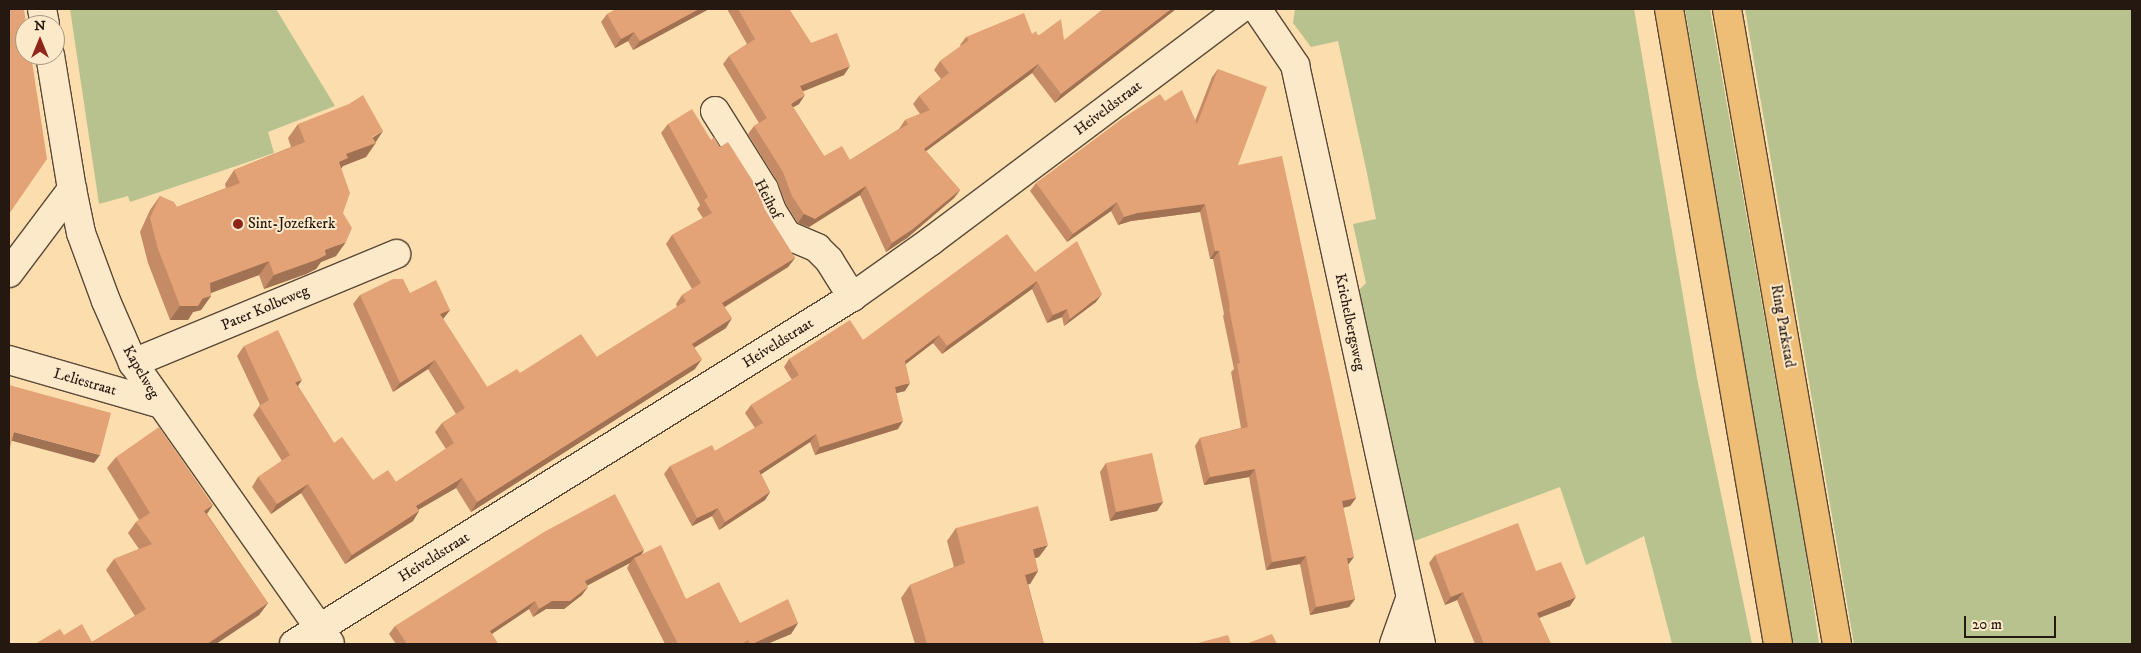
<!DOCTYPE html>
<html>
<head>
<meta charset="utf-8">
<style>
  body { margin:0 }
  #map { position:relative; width:2141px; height:653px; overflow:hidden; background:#fbddae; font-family:"IM FELL DW Pica",serif }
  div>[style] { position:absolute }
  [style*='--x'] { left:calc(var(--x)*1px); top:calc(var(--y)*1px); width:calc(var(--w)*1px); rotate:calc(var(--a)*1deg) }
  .green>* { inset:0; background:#b8c28f }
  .roads { filter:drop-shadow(1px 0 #5a4938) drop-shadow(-1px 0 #5a4938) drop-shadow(0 1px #5a4938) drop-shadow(0 -1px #5a4938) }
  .street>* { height:28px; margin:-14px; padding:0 14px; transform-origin:14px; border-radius:14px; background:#fce9ca }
  .highway>* { height:28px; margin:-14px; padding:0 14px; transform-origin:14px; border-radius:14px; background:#eebe77 }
  .wall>* { inset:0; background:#c48b66 }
  .shaded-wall>* { inset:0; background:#a07153 }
  .building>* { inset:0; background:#e4a277 }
  .dots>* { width:14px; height:14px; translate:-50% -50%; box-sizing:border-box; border:2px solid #fce9ca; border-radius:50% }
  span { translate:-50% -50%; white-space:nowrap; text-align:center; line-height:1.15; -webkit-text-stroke:4px #fce9ca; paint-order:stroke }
  .street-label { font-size:15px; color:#251811 }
  .poi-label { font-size:15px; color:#251811 }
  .left { translate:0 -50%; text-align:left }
  .frame { position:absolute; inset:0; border:10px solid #251811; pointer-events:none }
  .north { position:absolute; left:15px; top:15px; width:50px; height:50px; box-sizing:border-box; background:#fce9ca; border:1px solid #a69580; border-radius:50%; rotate:0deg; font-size:14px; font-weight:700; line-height:20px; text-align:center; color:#251811 }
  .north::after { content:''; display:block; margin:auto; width:18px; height:22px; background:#8f2418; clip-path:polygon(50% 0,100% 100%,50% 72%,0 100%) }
  .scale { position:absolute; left:1964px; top:616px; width:92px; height:22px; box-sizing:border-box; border:2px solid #251811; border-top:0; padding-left:6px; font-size:15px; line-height:18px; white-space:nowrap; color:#251811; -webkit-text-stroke:4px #fce9ca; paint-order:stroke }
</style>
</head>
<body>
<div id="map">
  <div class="green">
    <i style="clip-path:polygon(70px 9px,276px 9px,335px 106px,268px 132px,274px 153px,130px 202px,128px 196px,99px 204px)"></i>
    <i style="clip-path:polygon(1295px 9px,1634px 9px,1697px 378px,1752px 644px,1672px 644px,1644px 536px,1586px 565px,1560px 487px,1412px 542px,1358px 291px,1366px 283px,1353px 224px,1376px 219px,1367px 173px,1338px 41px,1311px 47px,1293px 23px)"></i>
    <i style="clip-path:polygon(1685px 9px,1710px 9px,1806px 553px,1819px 644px,1792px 644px)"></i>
    <i style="clip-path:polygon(1745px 9px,2132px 9px,2132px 644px,1854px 644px)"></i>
  </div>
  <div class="roads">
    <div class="street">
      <i style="--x:42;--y:9;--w:16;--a:79"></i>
      <i style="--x:1257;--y:9;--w:68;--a:55.8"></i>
      <i style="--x:1295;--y:65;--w:593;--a:77.72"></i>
      <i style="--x:50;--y:55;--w:136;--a:80.7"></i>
      <i style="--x:72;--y:189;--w:45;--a:78.4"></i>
      <i style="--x:81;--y:233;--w:72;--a:69.8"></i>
      <i style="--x:106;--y:301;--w:68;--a:66.5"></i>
      <i style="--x:133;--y:363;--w:342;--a:54.9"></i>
      <i style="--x:715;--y:111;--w:92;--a:57.9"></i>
      <i style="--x:764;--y:189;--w:23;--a:70"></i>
      <i style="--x:772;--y:211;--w:28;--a:58"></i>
      <i style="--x:787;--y:235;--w:33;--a:23"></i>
      <i style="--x:817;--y:248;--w:17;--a:45"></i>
      <i style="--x:829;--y:260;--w:44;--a:58.1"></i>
      <i style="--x:9;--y:273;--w:105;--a:-53.1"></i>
      <i style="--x:9;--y:360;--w:158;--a:16.1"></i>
      <i style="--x:133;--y:363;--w:285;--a:-22.5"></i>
      <i style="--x:294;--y:644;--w:657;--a:-31.88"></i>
      <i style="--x:852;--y:297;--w:97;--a:-35.3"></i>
      <i style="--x:931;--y:241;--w:386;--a:-36.9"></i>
      <i style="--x:1394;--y:644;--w:48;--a:-70.4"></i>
    </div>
    <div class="highway">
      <i style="--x:1669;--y:9;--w:644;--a:80.26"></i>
      <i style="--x:1727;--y:9;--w:644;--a:80.17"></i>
    </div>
  </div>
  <div class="wall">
    <i style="clip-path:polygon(709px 9px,633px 50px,628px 41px,615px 48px,601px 22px,607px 14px)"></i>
    <i style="clip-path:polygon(727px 9px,789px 9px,811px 43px,844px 75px,802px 91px,799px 104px,793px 107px,824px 156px,850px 160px,899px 129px,905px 120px,920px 114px,913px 104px,919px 96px,941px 79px,934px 70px,940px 61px,961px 46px,960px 45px,966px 37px,1032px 34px,1064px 40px,1176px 9px,1055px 103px,1032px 73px,926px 151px,960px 190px,954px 198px,907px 238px,886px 252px,860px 195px,809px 227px,798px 223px,786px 204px,777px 181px,748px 134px,754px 126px,759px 123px,723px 64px,729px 56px,747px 44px)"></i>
    <i style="clip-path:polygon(1218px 69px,1238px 165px,1356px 498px,1350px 506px,1343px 508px,1348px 565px,1355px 599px,1349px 607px,1310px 615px,1300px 564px,1266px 570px,1249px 477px,1204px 485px,1195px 446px,1200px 438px,1241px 428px,1231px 372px,1234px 369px,1223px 316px,1224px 314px,1213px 259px,1210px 259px,1200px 212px,1131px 221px,1118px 225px,1111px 211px,1067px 242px,1030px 191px,1036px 183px,1165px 101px,1195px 121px,1212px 77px)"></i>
    <i style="clip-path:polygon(298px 124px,375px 142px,376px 143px,366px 157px,343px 166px,341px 168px,343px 213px,336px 256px,321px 262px,316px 269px,306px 274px,264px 289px,259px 275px,211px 293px,211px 296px,201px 310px,193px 312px,188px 320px,170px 320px,148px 263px,140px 232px,150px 210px,160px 196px,177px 207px,226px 188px,225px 184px,234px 170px,291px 147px,288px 138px)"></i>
    <i style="clip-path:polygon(668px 124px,711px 140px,720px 147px,765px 210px,795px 258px,788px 267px,725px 307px,726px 328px,694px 348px,695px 369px,471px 512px,456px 488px,418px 510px,419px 511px,413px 521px,345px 564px,301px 493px,271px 514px,252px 487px,258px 477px,282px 461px,253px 415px,260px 405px,237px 356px,244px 346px,298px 386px,334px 443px,373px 480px,396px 482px,446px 449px,435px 432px,442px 423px,456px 414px,428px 369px,393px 392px,353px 304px,360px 295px,410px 293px,450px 310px,443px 319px,487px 387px,520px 373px,597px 357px,677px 307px,676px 304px,682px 295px,692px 289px,666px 244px,672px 235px,703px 218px,697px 209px,700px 205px,661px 133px)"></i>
    <i style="clip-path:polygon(1035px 272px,1096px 302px,1064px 326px,1062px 317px,1047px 323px,1032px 289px,942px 354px,933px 343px,906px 364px,905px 391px,896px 393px,898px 429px,815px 455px,810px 442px,761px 474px,770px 492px,765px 500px,719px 530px,712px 516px,692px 526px,664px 474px,670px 466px,715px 451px,755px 428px,745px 413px,751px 405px,792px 380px,784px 367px,789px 359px,863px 340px)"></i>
    <i style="clip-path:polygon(116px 457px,213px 505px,207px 514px,268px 603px,259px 615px,216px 644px,35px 644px,64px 635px,92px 642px,135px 616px,106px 570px,114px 559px,139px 549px,128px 533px,136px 522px,139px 520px,107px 468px)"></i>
    <i style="clip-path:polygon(1106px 463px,1163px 502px,1157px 511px,1110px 521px,1100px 472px)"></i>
    <i style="clip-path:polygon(956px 528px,1039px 557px,1035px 558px,1038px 571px,1030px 584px,1028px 584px,1044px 644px,915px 644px,901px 598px,910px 585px,954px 567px,947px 541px)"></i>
    <i style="clip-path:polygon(644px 550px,642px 554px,686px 599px,740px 623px,798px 623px,791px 634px,767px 644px,665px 644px,627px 568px,630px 563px,587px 585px,582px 595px,564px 609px,546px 609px,533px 617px,529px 609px,492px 634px,498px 644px,396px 644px,389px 634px,395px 626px)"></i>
    <i style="clip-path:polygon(1435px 555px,1536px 571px,1570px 606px,1539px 618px,1551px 644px,1475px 644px,1457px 600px,1445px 605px,1429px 563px)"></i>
  </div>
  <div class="shaded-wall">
    <i style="clip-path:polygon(699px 9px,709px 9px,633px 50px,640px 41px)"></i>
    <i style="clip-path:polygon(1171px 9px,1176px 9px,1055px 103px,1061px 94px)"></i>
    <i style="clip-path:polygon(634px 32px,628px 41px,615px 48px,621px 39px)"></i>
    <i style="clip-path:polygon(1038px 64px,1032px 73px,918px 157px,924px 149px)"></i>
    <i style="clip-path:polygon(850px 66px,844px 75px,794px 95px,800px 86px)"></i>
    <i style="clip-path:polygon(805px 95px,799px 104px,785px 112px,791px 104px)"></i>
    <i style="clip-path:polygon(383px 131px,366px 157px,343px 166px,338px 173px,339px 162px,346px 154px)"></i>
    <i style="clip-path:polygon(866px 186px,860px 195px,809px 227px,798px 223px,804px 214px)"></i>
    <i style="clip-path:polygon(960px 190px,954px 198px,907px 238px,886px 252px,892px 243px)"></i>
    <i style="clip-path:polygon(1117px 202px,1111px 211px,1067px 242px,1073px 234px)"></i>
    <i style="clip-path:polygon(1205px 204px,1200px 212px,1131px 221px,1118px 225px,1124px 217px,1137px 213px)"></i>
    <i style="clip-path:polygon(346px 242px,336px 256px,321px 262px,316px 269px,306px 274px,264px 289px,274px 275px,325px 250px)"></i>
    <i style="clip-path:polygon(1215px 251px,1219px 251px,1213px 259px,1210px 259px)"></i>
    <i style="clip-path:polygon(795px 258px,788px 267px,716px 312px,722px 303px)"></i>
    <i style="clip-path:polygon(269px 261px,259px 275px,200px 297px,210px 283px)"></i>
    <i style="clip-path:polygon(1037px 281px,1032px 289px,942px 354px,947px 346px)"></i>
    <i style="clip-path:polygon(1102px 294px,1096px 302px,1064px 326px,1070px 319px)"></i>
    <i style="clip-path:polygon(211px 296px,201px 310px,193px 312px,188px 320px,170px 320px,180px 306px)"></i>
    <i style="clip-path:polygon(1067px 309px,1062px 317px,1047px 323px,1053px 315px)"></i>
    <i style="clip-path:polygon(450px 310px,443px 319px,440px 314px)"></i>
    <i style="clip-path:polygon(732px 318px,726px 328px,685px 353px,692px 344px)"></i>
    <i style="clip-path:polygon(939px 335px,933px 343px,899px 369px,905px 361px)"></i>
    <i style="clip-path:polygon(702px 359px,695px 369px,471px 512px,477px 502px)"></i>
    <i style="clip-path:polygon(435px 360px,428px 369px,393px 392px,400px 383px)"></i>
    <i style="clip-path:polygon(302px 380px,296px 389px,295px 382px)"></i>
    <i style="clip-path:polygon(910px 383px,905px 391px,889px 395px,895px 387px)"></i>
    <i style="clip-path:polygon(903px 421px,898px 429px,815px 455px,820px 447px)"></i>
    <i style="clip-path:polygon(14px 432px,100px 455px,94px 463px,9px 440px)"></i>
    <i style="clip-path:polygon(816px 434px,810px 442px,754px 479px,759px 471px)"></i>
    <i style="clip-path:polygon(1255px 469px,1249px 477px,1204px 485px,1210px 477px)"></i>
    <i style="clip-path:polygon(462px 478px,456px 488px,409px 515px,416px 506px)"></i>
    <i style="clip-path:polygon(308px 484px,301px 493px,271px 514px,277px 504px)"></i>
    <i style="clip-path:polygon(770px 492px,765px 500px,719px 530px,725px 522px)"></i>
    <i style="clip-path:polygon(1356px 498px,1350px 506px,1336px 509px,1342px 501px)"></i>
    <i style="clip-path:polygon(1163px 502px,1157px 511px,1110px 521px,1116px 512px)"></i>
    <i style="clip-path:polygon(213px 505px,205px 516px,204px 511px)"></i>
    <i style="clip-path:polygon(718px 508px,712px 516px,692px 526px,697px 518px)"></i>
    <i style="clip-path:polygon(419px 511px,413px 521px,345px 564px,352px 555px)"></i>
    <i style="clip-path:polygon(1048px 545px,1039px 557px,1024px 561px,1033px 549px)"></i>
    <i style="clip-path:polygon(644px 550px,638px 559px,634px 558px,630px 563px,579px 590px,585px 581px)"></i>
    <i style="clip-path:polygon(1306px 556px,1300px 564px,1266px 570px,1272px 562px)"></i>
    <i style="clip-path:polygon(1354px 557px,1348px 565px,1347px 558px)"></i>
    <i style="clip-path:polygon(1038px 571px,1030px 584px,1017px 587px,1025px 575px)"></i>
    <i style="clip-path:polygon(588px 587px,582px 595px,564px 609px,546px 609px,533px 617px,539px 609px,552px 601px)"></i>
    <i style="clip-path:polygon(1463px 592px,1457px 600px,1445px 605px,1451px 597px)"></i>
    <i style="clip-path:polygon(1576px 597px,1570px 606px,1531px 621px,1537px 613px)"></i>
    <i style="clip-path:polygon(1355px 599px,1349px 607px,1310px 615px,1316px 607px)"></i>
    <i style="clip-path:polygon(535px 601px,529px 609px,484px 639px,490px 631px)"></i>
    <i style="clip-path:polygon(268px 603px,259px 615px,216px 644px,207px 644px)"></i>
    <i style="clip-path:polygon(798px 623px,791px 634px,767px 644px,752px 644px)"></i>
  </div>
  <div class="building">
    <i style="clip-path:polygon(9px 9px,24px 9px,26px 25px,25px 25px,25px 55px,31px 55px,47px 159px,9px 214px)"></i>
    <i style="clip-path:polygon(616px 9px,699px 9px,640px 41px,634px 32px,621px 39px,607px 14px)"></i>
    <i style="clip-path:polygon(738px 9px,789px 9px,811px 43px,837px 33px,850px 66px,800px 86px,805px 95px,791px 104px,824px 156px,842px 146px,850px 160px,908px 124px,905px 120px,930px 110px,919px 96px,949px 73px,940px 61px,969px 40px,966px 37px,1024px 13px,1032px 34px,1036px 31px,1038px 36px,1061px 19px,1064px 40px,1103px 9px,1171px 9px,1061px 94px,1038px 64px,924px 149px,960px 190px,913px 229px,892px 243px,866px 186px,815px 219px,804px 214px,792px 196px,783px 172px,754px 126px,767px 118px,729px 56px,755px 39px)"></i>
    <i style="clip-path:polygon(1218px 69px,1267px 87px,1238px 165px,1282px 156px,1356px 498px,1342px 501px,1354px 557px,1347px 558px,1355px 599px,1316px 607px,1306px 556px,1272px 562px,1255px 469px,1210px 477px,1200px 438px,1248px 427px,1237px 364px,1240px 363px,1229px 308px,1230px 307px,1219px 251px,1215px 251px,1205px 204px,1137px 213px,1124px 217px,1117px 202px,1073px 234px,1036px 183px,1123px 118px,1160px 94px,1165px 101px,1182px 90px,1197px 124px)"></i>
    <i style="clip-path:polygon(363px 95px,383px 131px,372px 137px,376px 143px,346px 154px,348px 158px,339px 162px,350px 193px,343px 213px,352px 228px,346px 242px,325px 250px,326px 255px,316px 260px,274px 275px,269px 261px,210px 283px,211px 296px,203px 298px,198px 306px,180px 306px,158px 249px,150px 218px,160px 196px,174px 202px,177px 207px,240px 183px,234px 170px,305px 142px,298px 124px,349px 104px)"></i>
    <i style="clip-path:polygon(692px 109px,711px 140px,714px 137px,720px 147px,728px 142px,756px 186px,765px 210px,795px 258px,722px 303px,732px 318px,692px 344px,702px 359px,477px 502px,462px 478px,416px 506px,419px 511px,352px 555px,308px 484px,277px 504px,258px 477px,290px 455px,259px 406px,269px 400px,244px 346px,278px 330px,302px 380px,295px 382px,334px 443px,342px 437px,373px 480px,388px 470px,396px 482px,454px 443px,442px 423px,465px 408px,435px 360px,400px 383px,360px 295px,393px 279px,403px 279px,410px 293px,436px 280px,450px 310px,440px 314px,487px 387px,517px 369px,520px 373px,581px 334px,597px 357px,686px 301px,682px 295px,701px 283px,672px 235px,712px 213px,704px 200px,708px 197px,668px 124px)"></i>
    <i style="clip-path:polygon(1007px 234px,1035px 272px,1077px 241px,1102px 294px,1070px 319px,1067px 309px,1053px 315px,1037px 281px,947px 346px,939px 335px,905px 361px,910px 383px,895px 387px,903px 421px,820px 447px,816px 434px,759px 471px,770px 492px,725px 522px,718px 508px,697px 518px,670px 466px,712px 445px,715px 451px,763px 423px,751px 405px,799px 375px,789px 359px,850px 320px,863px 340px)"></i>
    <i style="clip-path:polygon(9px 385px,111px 413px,100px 455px,14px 432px,10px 448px,9px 448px)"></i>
    <i style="clip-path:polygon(159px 427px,213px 505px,204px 511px,268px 603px,207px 644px,35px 644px,60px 629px,64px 635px,82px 624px,92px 642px,146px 609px,114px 559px,152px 544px,136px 522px,150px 513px,116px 457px)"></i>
    <i style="clip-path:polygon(1152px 453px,1163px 502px,1116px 512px,1106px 463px)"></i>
    <i style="clip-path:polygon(615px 494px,644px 550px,585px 581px,588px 587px,570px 601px,552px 601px,539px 609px,535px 601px,490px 631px,498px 644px,407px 644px,395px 626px,544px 532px)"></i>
    <i style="clip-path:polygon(1038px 506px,1048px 545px,1033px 549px,1038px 571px,1025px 575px,1044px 644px,927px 644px,910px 585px,965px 563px,956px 528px)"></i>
    <i style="clip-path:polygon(1518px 523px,1536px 571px,1561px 562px,1576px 597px,1537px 613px,1551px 644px,1484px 644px,1463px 592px,1451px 597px,1435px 555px)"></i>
    <i style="clip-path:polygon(661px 545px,686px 599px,719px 582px,740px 623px,788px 599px,798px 623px,752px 644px,750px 644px,748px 640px,741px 644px,678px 644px,634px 558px)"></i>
    <i style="clip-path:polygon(1272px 634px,1277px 644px,1246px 644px)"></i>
    <i style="clip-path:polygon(1228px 635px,1231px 644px,1199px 644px,1198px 643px)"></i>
  </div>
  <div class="dots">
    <i style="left:238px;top:224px;background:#8f2418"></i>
  </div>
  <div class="street-label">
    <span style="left:1108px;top:108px;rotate:-37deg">Heiveldstraat</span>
    <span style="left:768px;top:199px;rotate:63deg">Heihof</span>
    <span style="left:265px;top:308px;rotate:-23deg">Pater Kolbeweg</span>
    <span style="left:1350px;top:322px;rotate:78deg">Krichelbergsweg</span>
    <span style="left:1783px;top:326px;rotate:80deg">Ring Parkstad</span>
    <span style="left:778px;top:343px;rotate:-32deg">Heiveldstraat</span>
    <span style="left:141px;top:372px;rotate:60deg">Kapelweg</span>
    <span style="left:85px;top:382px;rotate:16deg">Leliestraat</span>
    <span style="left:434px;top:557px;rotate:-32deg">Heiveldstraat</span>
  </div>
  <div class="poi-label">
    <span class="left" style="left:248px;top:224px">Sint-Jozefkerk</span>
  </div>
  <div class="frame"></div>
  <div class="north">N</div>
  <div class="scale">20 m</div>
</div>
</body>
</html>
